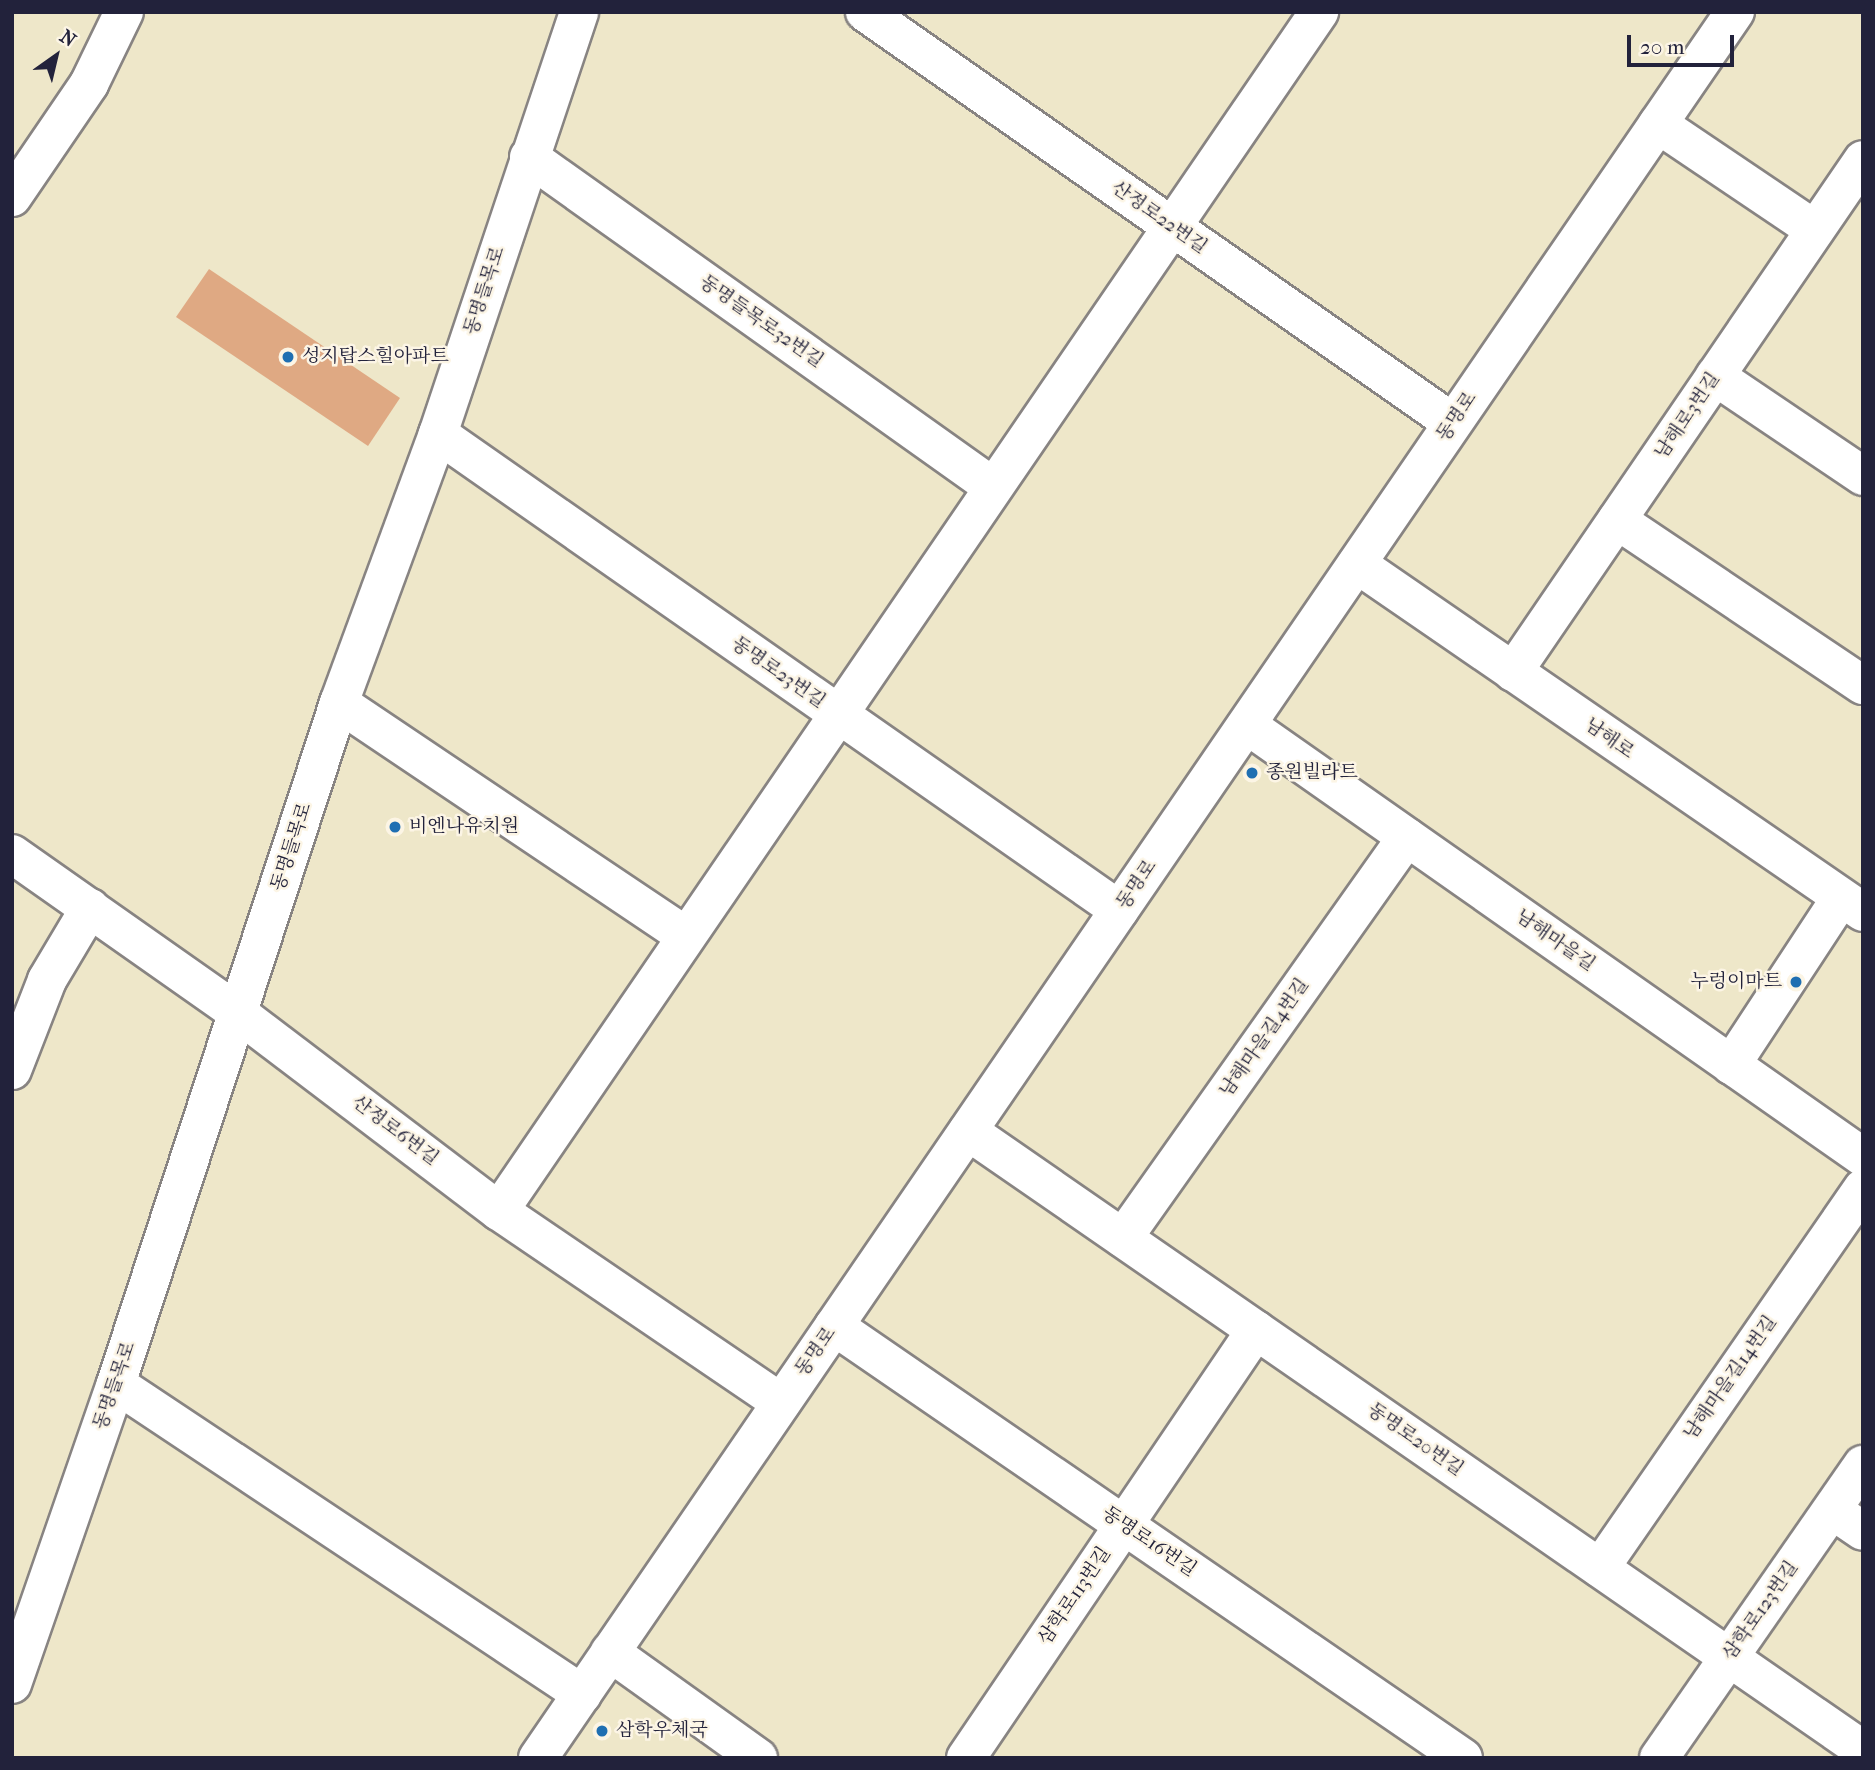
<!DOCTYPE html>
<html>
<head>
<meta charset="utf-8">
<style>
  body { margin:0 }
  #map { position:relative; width:1875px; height:1770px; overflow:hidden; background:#eee7c9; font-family:"IM FELL French Canon","Noto Serif KR",serif }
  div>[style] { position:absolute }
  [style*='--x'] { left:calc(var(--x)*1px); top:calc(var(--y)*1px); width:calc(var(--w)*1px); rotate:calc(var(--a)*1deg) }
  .building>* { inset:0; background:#dfa983 }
  .roads { filter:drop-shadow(2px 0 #888482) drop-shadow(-2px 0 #888482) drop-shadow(0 2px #888482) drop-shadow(0 -2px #888482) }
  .minor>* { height:38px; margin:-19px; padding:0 19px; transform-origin:19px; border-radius:19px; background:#fff }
  .dots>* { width:19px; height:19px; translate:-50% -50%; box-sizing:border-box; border:4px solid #fcf5e5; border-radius:50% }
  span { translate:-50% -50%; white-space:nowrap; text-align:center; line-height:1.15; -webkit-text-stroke:5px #fcf5e5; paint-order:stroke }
  .street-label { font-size:19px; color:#22223b }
  .poi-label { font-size:19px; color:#22223b }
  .left { translate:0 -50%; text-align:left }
  .right { translate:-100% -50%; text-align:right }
  .frame { position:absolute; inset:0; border:14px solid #22223b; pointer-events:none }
  .north { position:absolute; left:21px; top:21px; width:70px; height:70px; -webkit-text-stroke:5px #fcf5e5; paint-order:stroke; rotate:34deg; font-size:19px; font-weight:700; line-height:28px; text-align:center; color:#22223b }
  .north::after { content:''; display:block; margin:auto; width:24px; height:32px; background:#22223b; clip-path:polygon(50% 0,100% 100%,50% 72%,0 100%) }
  .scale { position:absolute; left:1627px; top:35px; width:107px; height:32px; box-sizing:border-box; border:4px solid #22223b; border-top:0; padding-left:9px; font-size:21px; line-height:24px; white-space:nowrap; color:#22223b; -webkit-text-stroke:5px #fcf5e5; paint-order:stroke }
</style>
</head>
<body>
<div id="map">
  <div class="building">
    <i style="clip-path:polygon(209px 269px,400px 398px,368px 446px,176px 317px)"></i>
  </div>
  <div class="roads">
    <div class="minor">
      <i style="--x:865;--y:12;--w:717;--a:34.95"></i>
      <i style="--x:1658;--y:124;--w:189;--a:34"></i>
      <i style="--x:529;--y:157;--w:569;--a:35.42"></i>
      <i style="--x:12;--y:197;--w:137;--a:-55.7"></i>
      <i style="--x:89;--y:84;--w:80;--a:-64.1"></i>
      <i style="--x:1715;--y:376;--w:179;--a:34"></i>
      <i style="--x:438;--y:434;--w:831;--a:34.95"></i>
      <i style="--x:1617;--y:520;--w:296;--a:33.9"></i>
      <i style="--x:1357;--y:564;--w:614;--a:34.52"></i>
      <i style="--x:1513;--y:672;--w:620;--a:-55.64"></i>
      <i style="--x:339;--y:703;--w:418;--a:33.9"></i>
      <i style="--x:1247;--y:725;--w:752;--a:35.04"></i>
      <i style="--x:12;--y:854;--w:276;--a:35.1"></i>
      <i style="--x:238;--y:1013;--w:328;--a:37.2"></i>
      <i style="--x:499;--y:1211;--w:341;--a:34.2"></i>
      <i style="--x:1731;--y:1065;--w:199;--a:-56.7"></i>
      <i style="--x:12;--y:1070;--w:97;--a:-68.7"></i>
      <i style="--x:47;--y:980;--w:84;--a:-59.2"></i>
      <i style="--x:968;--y:1131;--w:1088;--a:34.67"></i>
      <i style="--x:499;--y:1211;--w:1453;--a:-55.63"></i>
      <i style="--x:1123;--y:1238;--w:491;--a:-54.7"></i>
      <i style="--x:834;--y:1326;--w:763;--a:34.48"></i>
      <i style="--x:116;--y:1384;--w:560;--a:33.63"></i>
      <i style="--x:1832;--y:1510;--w:37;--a:34"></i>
      <i style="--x:1600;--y:1568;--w:462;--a:-55.3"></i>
      <i style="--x:610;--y:1652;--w:182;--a:35.6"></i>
      <i style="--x:12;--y:1684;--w:318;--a:-70.9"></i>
      <i style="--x:116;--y:1384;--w:717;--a:-71.87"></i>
      <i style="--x:339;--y:703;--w:287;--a:-69.8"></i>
      <i style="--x:438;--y:434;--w:445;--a:-71.5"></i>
      <i style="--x:538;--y:1758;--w:2117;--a:-55.57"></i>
      <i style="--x:966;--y:1758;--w:517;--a:-55.88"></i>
      <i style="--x:1659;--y:1758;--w:357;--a:-55.2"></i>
    </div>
  </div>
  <div class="dots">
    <i style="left:288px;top:357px;background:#1f6fb2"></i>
    <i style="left:1252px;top:773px;background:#1f6fb2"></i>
    <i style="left:395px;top:827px;background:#1f6fb2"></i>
    <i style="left:1796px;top:982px;background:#1f6fb2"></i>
    <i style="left:602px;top:1731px;background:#1f6fb2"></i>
  </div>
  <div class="street-label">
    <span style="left:1159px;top:218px;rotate:35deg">산정로22번길</span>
    <span style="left:485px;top:291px;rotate:-72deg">동명들목로</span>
    <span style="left:761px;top:322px;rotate:35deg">동명들목로32번길</span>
    <span style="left:1688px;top:416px;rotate:-56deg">남해로3번길</span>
    <span style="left:1457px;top:417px;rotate:-56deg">동명로</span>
    <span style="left:778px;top:673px;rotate:35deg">동명로23번길</span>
    <span style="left:1609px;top:739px;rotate:35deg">남해로</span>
    <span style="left:292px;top:847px;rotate:-72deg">동명들목로</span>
    <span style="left:1137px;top:885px;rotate:-56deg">동명로</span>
    <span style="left:1555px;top:941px;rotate:35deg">남해마을길</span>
    <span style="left:1265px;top:1038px;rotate:-55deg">남해마을길4번길</span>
    <span style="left:395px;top:1131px;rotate:37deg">산정로6번길</span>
    <span style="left:816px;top:1352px;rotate:-55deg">동명로</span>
    <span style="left:1731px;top:1378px;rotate:-55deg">남해마을길14번길</span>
    <span style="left:115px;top:1386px;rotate:-71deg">동명들목로</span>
    <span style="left:1415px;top:1440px;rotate:35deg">동명로20번길</span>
    <span style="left:1149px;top:1542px;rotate:34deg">동명로16번길</span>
    <span style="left:1075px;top:1596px;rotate:-56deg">삼학로113번길</span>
    <span style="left:1761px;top:1611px;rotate:-55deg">삼학로123번길</span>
  </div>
  <div class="poi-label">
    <span class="left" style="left:302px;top:357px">성지탑스힐아파트</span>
    <span class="left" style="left:1266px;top:773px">종원빌라트</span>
    <span class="left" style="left:409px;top:827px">비엔나유치원</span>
    <span class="right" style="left:1782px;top:982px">누렁이마트</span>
    <span class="left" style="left:616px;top:1731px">삼학우체국</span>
  </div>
  <div class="frame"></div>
  <div class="north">N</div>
  <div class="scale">20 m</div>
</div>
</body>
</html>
